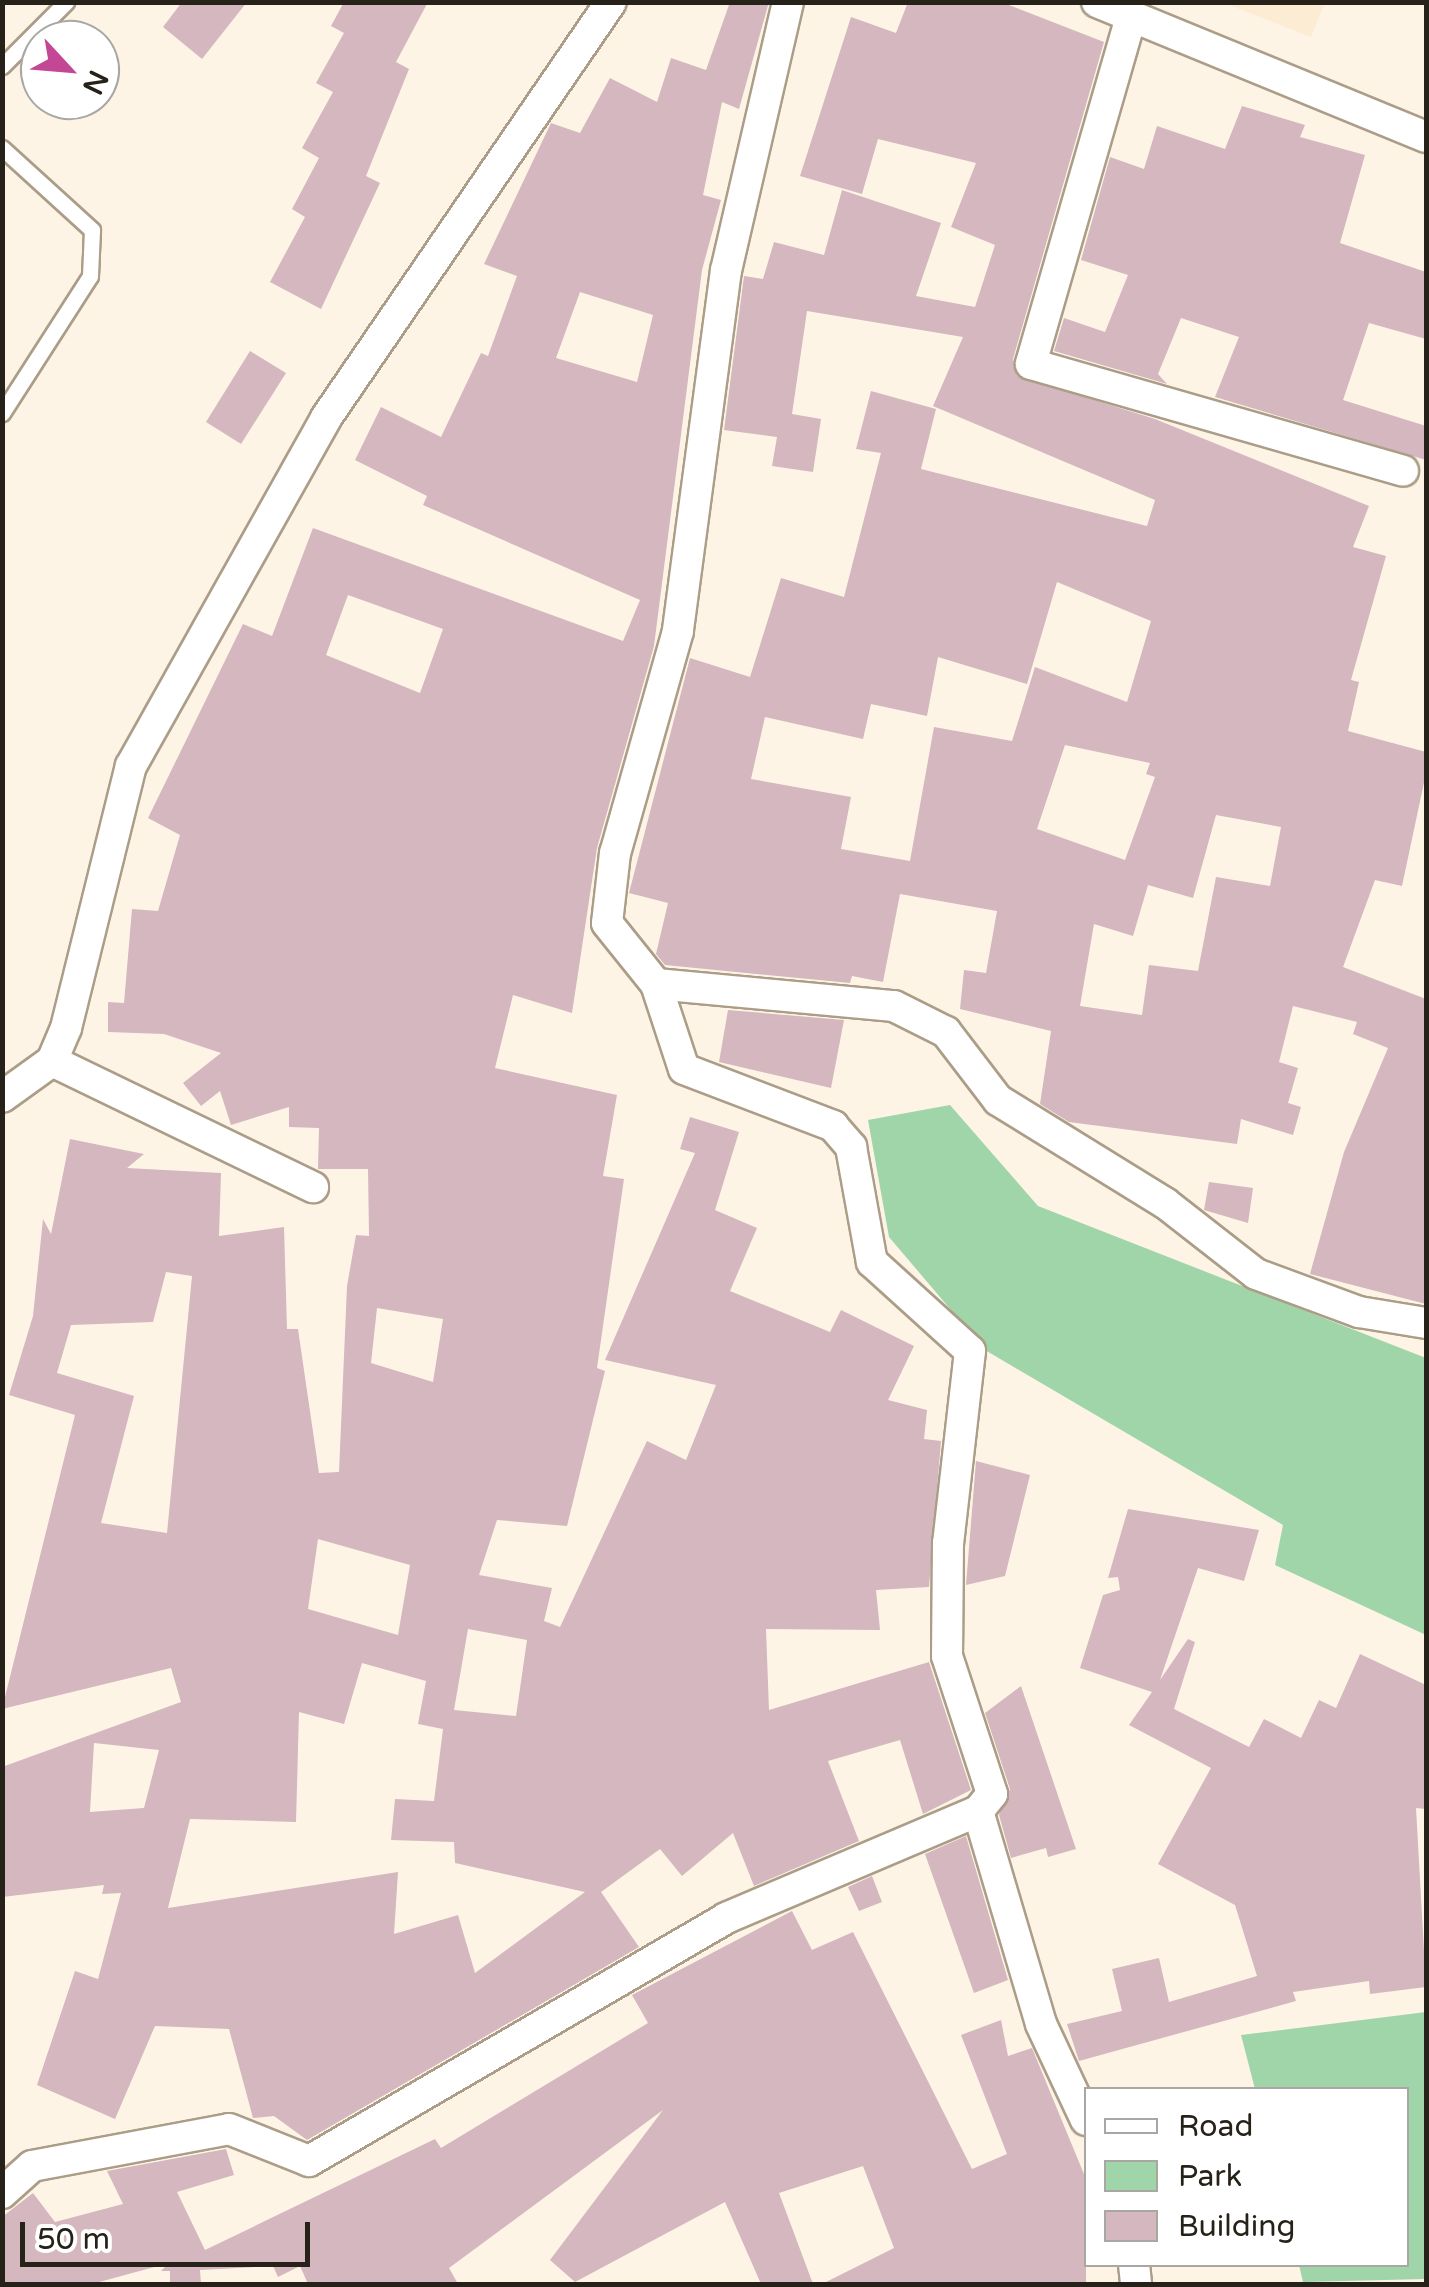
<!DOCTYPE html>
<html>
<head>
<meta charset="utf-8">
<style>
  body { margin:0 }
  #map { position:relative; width:1429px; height:2287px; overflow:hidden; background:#fdf4e6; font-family:"Varela Round",sans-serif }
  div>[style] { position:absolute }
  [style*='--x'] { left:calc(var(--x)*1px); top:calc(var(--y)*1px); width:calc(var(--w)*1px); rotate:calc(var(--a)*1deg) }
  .built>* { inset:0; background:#fcecd4 }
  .green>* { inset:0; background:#9fd5a9 }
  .building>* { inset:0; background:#d4b7bf }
  .roads { filter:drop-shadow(2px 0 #ab9d87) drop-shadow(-2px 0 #ab9d87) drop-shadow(0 2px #ab9d87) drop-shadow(0 -2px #ab9d87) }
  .service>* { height:15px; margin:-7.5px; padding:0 7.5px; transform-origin:7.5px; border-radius:7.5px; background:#fff }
  .minor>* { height:30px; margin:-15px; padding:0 15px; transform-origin:15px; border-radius:15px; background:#fff }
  span { translate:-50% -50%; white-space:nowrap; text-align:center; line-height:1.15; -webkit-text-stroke:8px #fff; paint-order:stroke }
  .frame { position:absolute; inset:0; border:5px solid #272219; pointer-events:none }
  .legend { position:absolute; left:1084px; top:2087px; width:325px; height:180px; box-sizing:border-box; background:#fff; border:2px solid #a9a7a3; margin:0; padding:12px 18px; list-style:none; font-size:30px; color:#272219 }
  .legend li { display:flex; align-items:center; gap:20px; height:50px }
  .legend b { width:50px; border:2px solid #a9a7a3 }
  .north { position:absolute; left:20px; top:20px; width:100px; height:100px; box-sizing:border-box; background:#fff; border:2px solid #a9a7a3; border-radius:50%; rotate:116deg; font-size:28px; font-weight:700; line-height:40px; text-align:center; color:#272219 }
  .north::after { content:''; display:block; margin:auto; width:35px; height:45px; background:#c44796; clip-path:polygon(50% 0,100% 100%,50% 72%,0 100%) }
  .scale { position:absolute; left:20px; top:2222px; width:290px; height:45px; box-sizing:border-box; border:5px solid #272219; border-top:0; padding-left:12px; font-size:30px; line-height:35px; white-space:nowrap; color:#272219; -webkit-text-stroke:8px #fff; paint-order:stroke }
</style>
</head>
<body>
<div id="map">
  <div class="built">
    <i style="clip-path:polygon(1224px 3px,1325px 3px,1311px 37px)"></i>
  </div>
  <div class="green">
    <i style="clip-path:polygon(950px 1105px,1038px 1206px,1426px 1358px,1426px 1635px,1275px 1565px,1283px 1525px,985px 1350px,889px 1237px,868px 1120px)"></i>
    <i style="clip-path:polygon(1426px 2012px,1426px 2279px,1303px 2282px,1299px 2265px,1406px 2264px,1406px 2090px,1255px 2089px,1241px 2035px)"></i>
  </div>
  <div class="building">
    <i style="clip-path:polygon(182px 2px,247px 2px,202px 59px,163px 27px)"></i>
    <i style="clip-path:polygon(344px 2px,428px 2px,396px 62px,409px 69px,366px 176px,380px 183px,321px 309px,270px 282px,305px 217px,292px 209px,319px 158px,302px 148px,333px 92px,316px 83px,344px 33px,331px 26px)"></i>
    <i style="clip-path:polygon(evenodd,730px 2px,769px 2px,739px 109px,722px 102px,703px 195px,721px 200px,702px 270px,654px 646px,597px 848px,572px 1013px,513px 995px,495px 1068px,617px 1095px,603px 1176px,624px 1179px,597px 1368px,605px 1371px,567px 1526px,497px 1520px,479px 1575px,552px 1588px,544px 1621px,560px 1627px,647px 1441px,686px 1460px,716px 1385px,605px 1360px,695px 1153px,680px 1149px,690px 1117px,739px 1132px,715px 1210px,757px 1228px,730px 1291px,830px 1332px,841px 1310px,914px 1346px,888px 1400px,927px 1410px,924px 1439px,941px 1441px,929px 1587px,876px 1590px,880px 1630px,766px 1629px,769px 1710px,929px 1662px,971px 1790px,923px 1814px,900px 1740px,828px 1761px,859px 1841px,754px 1886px,733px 1833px,682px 1876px,660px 1849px,601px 1892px,639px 1947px,307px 2140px,274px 2116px,253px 2118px,229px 2029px,155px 2026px,115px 2119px,37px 2085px,75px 1971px,98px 1979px,121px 1893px,102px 1894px,104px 1885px,2px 1897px,2px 1767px,181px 1702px,171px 1668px,2px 1709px,75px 1415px,9px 1395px,33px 1316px,43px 1219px,51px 1234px,70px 1139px,144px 1154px,127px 1168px,221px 1173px,219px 1236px,284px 1227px,287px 1329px,298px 1329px,319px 1473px,339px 1472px,347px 1286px,356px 1235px,369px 1236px,368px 1169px,318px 1169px,319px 1128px,289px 1127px,289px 1107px,231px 1125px,220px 1091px,201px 1106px,183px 1083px,221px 1053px,164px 1034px,108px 1032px,108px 1002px,124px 1003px,132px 909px,158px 911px,180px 835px,148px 818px,243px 624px,272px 636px,313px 528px,623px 641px,640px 600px,423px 505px,427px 496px,355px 460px,381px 407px,441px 437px,481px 353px,488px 356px,517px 276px,484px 264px,551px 123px,580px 133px,610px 78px,657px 102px,671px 58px,706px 70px,730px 2px,580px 292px,653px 315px,637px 382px,556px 358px,580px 292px,730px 2px,348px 595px,443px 629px,420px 693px,326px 655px,348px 595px,730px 2px,166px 1272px,192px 1276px,167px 1533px,101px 1523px,134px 1396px,57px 1373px,71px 1325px,153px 1322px,166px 1272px,730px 2px,377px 1308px,443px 1319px,433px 1382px,371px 1363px,377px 1308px,730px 2px,318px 1539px,410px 1565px,398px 1635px,308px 1609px,318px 1539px,730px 2px,468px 1629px,527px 1640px,516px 1716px,454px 1710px,468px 1629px,730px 2px,362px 1663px,426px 1681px,418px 1724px,443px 1729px,434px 1801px,395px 1799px,391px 1840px,454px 1842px,455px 1863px,585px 1892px,475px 1973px,458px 1915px,394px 1934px,398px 1872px,168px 1908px,190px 1819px,296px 1822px,299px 1712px,344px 1724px,362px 1663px,730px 2px,94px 1743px,159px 1750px,144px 1808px,90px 1812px,94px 1743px)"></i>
    <i style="clip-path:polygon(evenodd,908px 2px,1001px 2px,1104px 42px,1013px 359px,1017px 376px,1155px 419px,1369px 506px,1353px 547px,1386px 556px,1351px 680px,1359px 682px,1348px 731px,1426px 752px,1426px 773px,1402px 886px,1375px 880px,1343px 967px,1426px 999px,1426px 1304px,1310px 1274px,1344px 1152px,1388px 1048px,1353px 1034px,1357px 1022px,1293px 1006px,1279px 1062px,1298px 1068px,1288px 1103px,1301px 1107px,1293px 1135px,1241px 1119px,1237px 1144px,1069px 1122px,1040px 1104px,1051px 1031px,960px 1009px,964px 970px,986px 973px,997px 911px,900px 894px,883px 982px,852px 976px,850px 983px,665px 965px,656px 954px,668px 903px,629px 893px,690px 658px,750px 677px,781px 578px,844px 597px,881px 453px,856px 449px,871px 391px,936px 409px,921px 469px,1147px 526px,1155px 500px,933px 406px,963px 337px,807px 311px,792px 414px,821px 419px,813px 472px,772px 466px,777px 437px,724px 430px,744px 276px,763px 279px,774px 242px,824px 255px,842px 190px,941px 223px,916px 296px,975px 307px,995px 245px,951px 227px,976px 163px,878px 139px,862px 194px,800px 176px,851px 17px,896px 33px,908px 2px,1057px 582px,1151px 621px,1127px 702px,1035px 667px,1012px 741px,934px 727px,910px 861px,841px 849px,851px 797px,751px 779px,765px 717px,863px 739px,871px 704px,927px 716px,938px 657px,1027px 684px,1057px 582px,908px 2px,1065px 745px,1150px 763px,1146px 774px,1155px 777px,1125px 860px,1037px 829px,1065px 745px,908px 2px,1216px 815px,1281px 827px,1270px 886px,1216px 877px,1198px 971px,1149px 965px,1142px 1015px,1080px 1006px,1094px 924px,1133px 936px,1148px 885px,1193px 898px,1216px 815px)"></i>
    <i style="clip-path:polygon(1242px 106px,1305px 125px,1300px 137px,1365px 155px,1340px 243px,1426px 272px,1426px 339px,1369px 323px,1343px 400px,1426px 426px,1426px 460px,1215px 397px,1239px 337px,1181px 318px,1158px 374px,1167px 384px,1054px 351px,1064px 318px,1105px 332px,1128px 275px,1081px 260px,1110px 157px,1144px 169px,1157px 126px,1225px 149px)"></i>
    <i style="clip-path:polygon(250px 351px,286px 373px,241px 444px,206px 422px)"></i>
    <i style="clip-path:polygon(728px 1010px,844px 1020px,831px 1088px,719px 1062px)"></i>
    <i style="clip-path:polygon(1209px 1182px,1253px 1188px,1248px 1223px,1204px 1210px)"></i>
    <i style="clip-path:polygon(976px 1461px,1030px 1475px,1005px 1576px,966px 1585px)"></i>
    <i style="clip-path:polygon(1128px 1509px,1259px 1530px,1244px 1581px,1198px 1568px,1160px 1680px,1188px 1639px,1195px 1642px,1174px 1709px,1249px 1747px,1264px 1719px,1301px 1738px,1319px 1700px,1336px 1708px,1360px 1654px,1426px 1685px,1426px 1809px,1416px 1808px,1426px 1987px,1370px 1994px,1369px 1981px,1293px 1992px,1296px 2001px,1079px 2061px,1067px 2024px,1122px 2011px,1112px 1969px,1159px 1958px,1169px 2002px,1257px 1976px,1235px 1905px,1158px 1864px,1211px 1768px,1129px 1725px,1152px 1692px,1080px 1668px,1103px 1595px,1120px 1590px,1118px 1577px,1108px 1578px)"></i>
    <i style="clip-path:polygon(1021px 1686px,1076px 1849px,1048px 1857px,1046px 1848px,1011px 1858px,999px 1815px,1010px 1789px,985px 1713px)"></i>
    <i style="clip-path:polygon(966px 1836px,1008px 1980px,974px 1993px,925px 1854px)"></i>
    <i style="clip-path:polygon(872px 1876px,882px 1902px,859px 1911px,848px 1887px)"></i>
    <i style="clip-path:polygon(792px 1911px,812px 1950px,853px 1932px,972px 2169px,1007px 2154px,961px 2035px,1001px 2020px,1008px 2056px,1032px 2048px,1086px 2179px,1086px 2284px,822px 2284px,894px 2248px,863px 2166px,779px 2193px,813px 2284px,761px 2284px,725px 2202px,575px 2282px,550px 2260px,663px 2110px,449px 2268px,458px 2284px,308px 2284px,300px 2266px,278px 2277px,273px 2266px,200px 2270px,201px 2284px,170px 2284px,170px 2271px,161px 2271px,169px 2263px,92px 2284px,2px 2284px,2px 2217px,33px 2193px,55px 2222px,123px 2204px,107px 2171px,226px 2149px,234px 2175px,177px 2192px,205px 2250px,435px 2139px,441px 2148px,648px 2023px,632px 1995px)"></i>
  </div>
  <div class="roads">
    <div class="service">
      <i style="--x:2;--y:66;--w:91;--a:-45"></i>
      <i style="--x:2;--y:148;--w:122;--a:42.3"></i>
      <i style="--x:92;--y:230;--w:46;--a:92.5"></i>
      <i style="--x:90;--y:276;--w:163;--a:122.7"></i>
    </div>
    <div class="minor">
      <i style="--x:788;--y:2;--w:275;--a:103"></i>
      <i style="--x:726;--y:270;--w:364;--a:97.6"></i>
      <i style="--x:678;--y:631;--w:231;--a:105.8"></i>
      <i style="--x:615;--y:853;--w:70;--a:96.5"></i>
      <i style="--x:607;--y:923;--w:78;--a:51.2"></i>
      <i style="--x:656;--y:984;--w:89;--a:71.8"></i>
      <i style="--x:684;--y:1069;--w:160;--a:20.9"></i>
      <i style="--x:833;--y:1126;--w:28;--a:49"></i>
      <i style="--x:851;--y:1147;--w:117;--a:79.7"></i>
      <i style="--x:872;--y:1262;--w:132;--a:42.2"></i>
      <i style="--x:970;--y:1351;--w:193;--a:96.5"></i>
      <i style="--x:948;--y:1543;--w:113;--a:90.5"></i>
      <i style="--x:947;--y:1656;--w:145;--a:71.9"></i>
      <i style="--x:992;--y:1794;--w:22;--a:129"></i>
      <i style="--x:978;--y:1811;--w:222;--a:73.5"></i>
      <i style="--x:1041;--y:2024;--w:106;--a:64.9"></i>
      <i style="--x:1097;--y:2;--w:356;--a:22.3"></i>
      <i style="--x:1131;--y:17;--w:361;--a:106.1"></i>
      <i style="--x:1031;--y:364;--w:387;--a:16"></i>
      <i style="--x:656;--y:984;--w:239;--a:5.3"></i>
      <i style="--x:894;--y:1006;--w:58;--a:26.6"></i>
      <i style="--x:946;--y:1032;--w:86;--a:52.6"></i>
      <i style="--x:998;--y:1100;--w:196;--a:31.7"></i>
      <i style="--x:1165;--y:1203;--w:115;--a:38"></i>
      <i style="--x:1256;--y:1274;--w:110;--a:20.3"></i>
      <i style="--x:1359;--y:1312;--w:68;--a:9.3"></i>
      <i style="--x:52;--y:1061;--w:290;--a:25.8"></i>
      <i style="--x:2;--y:1097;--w:62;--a:-35.8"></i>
      <i style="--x:52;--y:1061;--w:36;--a:-67"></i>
      <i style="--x:66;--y:1028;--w:270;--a:-76.1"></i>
      <i style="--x:131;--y:766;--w:399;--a:-60.7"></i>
      <i style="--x:326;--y:418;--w:504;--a:-55.59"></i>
      <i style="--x:2;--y:2193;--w:40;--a:-42"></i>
      <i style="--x:32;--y:2166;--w:200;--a:-10.6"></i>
      <i style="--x:229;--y:2129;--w:86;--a:21.8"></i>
      <i style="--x:309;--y:2161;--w:483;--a:-30.2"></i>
      <i style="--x:726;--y:1918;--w:274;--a:-23"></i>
      <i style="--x:1134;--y:2264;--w:20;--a:84"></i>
    </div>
  </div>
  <div class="frame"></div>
  <ul class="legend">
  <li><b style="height:12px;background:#fff"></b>Road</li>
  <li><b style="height:28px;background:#9fd5a9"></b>Park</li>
  <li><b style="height:28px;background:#d4b7bf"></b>Building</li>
  </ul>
  <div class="north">N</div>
  <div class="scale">50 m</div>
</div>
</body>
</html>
